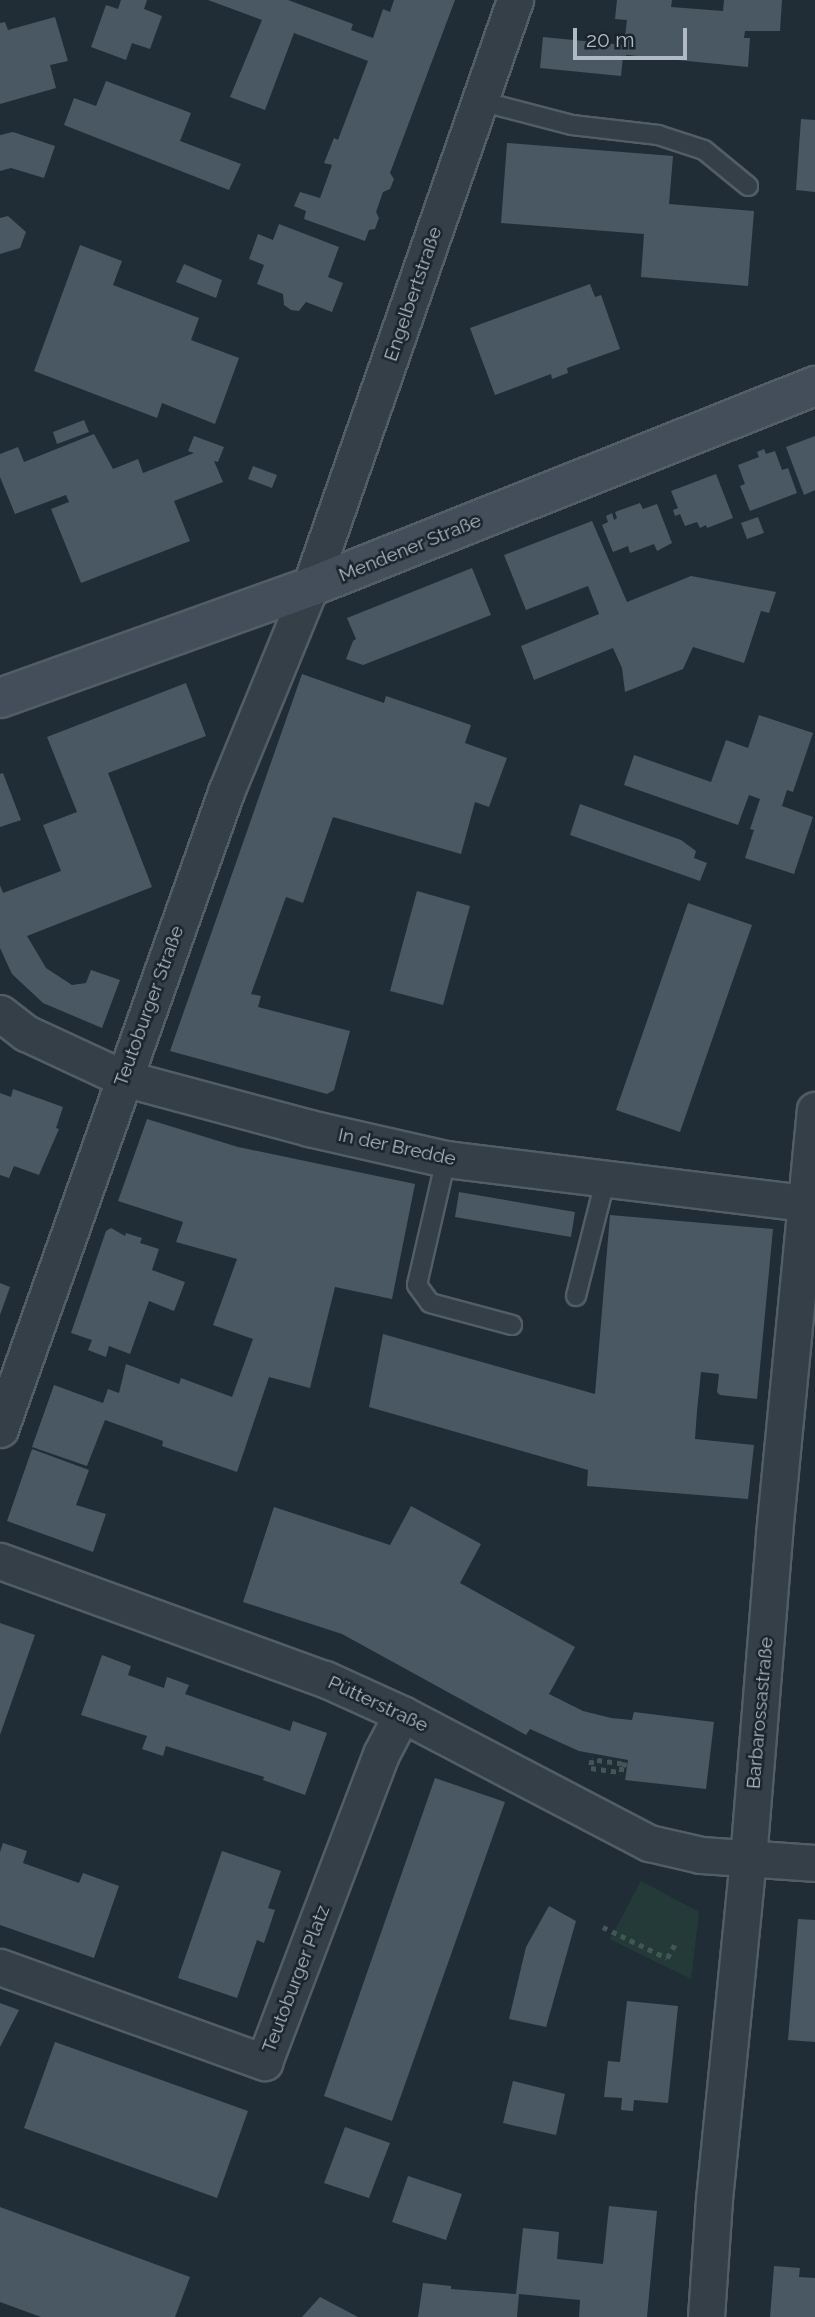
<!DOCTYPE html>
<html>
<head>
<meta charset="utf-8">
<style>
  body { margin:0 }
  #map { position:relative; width:815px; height:2317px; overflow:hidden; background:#212d36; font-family:Raleway,sans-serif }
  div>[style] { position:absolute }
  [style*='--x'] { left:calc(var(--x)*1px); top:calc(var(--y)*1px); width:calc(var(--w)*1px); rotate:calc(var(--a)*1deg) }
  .green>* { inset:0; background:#243a38 }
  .building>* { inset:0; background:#495862 }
  .path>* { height:4.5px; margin-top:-2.25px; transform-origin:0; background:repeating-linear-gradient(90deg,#435656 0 5px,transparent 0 10px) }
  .roads { filter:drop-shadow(2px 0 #525d65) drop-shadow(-2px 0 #525d65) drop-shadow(0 2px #525d65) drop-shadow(0 -2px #525d65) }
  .service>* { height:18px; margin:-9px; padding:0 9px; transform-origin:9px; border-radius:9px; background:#343f47 }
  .minor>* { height:35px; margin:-17.5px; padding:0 17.5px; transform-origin:17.5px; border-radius:17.5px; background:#343f47 }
  .secondary>* { height:38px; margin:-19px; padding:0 19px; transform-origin:19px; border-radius:19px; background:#434e5a }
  span { translate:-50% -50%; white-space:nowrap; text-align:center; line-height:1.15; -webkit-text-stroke:5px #1a242c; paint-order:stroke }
  .street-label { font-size:19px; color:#afbac4 }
  .scale { position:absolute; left:573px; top:28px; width:114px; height:32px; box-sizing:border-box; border:4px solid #afbac4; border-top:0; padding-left:9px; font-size:21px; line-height:24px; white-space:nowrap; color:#afbac4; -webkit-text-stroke:5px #1a242c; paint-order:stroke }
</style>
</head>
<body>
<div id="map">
  <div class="green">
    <i style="clip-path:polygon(641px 1881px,699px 1912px,691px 1979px,610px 1939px)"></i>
  </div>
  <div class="building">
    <i style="clip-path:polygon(121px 0,147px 0,144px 9px,162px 16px,150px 49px,132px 43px,126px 60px,91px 47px,106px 5px,118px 9px)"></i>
    <i style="clip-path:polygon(208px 0,288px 0,353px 24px,351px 30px,373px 38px,383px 9px,390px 12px,394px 0,455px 0,390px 173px,394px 179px,390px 189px,383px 192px,376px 212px,379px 218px,375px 229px,369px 230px,365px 241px,304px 219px,306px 211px,294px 206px,300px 192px,320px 198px,332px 165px,324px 163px,334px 138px,338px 140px,368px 61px,294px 33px,265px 110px,230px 97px,262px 20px)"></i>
    <i style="clip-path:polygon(617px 0,672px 0,671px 7px,723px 11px,724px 0,782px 0,780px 31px,745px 31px,744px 38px,750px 38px,748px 67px,627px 55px,623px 57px,621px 76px,540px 68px,543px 37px,624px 45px,627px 20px,615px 19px)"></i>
    <i style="clip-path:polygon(55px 17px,68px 61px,50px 65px,56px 88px,0 104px,0 23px,5px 22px,8px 30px)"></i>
    <i style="clip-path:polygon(106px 81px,191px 113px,180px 141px,241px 164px,229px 190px,64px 125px,74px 98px,96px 106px)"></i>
    <i style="clip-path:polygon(801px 119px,815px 120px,815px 192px,796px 190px)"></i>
    <i style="clip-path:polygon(13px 132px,55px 146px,44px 178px,11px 168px,0 171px,0 135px)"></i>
    <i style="clip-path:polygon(507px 143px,673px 156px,669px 204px,754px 211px,748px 286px,641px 277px,644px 234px,501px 223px)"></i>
    <i style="clip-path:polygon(8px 216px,26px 232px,20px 248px,0 254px,0 218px)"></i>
    <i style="clip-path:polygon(279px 224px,339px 247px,328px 277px,343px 283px,332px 312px,306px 302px,299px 311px,291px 310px,284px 305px,283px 294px,257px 284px,264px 265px,249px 259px,258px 234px,273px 240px)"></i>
    <i style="clip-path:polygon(80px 245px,122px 261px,113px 285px,199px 318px,191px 340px,239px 358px,215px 424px,162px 403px,157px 418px,34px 371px)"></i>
    <i style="clip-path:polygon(184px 264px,222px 280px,216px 298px,176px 282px)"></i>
    <i style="clip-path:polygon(590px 284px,595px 297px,601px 295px,620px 349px,567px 368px,568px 373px,552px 379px,551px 374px,495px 395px,470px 328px)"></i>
    <i style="clip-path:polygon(84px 420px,89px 432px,57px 444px,53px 432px)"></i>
    <i style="clip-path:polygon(94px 434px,113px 469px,138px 459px,143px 473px,194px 453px,188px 451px,194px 436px,224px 447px,218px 462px,214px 461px,223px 482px,174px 501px,190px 541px,81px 583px,51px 509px,69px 502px,66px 495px,15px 514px,0 477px,0 454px,18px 447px,24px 462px)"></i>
    <i style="clip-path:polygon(815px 436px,815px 490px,804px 495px,786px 447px)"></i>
    <i style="clip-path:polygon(764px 449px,766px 454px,775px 451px,782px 470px,788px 468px,797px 493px,750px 511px,740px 486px,745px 484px,738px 465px,759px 457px,757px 452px)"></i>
    <i style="clip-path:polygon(253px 466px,277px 475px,272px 488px,248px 479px)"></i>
    <i style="clip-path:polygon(716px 474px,733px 518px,707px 528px,706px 525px,700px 528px,697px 522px,685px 526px,680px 514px,675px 516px,673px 510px,678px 508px,671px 491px)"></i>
    <i style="clip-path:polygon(640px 503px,643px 509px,657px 504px,672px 543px,657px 551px,654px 544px,630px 553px,628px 546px,613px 552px,602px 525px,608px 522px,606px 516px,612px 513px,614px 520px,617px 518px,615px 512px)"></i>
    <i style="clip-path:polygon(758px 517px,764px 533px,747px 539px,741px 523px)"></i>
    <i style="clip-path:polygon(592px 521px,627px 602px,691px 576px,776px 592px,769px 613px,761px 611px,744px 663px,693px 647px,683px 669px,625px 692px,622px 668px,613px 648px,534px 680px,521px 646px,599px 614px,588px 586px,526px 610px,504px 555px)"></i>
    <i style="clip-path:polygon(472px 568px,491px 615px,363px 665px,346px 659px,353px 641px,356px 639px,347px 618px)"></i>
    <i style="clip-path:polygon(302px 674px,384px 703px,386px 696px,471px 725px,465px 743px,507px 758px,489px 807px,475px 802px,461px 854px,333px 817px,303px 903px,286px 897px,251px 994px,261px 996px,258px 1007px,350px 1031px,334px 1090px,327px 1094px,170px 1051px)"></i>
    <i style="clip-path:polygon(186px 683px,206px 736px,108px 773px,152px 887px,27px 936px,46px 968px,72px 985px,86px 983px,91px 970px,120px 980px,102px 1028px,43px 1003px,12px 974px,0 948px,0 885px,3px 893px,61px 871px,43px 825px,77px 812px,47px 737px)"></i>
    <i style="clip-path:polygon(759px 715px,813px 733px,793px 792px,787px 790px,782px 806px,813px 817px,794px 874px,745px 858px,754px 830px,750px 829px,760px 799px,749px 795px,738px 825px,624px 785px,634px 755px,711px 782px,726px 740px,748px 748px)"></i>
    <i style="clip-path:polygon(3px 773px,21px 820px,0 827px,0 774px)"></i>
    <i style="clip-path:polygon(580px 804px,681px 840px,696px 851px,694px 858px,707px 863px,700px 881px,570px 835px)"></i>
    <i style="clip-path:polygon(417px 891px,470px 906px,443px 1005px,390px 991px)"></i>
    <i style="clip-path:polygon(688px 903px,752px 925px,680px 1132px,616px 1110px)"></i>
    <i style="clip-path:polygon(13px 1089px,63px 1107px,56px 1128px,59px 1129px,39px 1175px,14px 1166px,9px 1178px,0 1175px,0 1093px,11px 1097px)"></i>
    <i style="clip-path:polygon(147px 1119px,238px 1147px,415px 1184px,392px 1299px,335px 1287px,310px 1388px,269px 1377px,237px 1472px,162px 1446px,163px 1441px,105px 1420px,87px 1466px,32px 1447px,54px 1385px,103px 1403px,108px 1389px,119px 1393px,126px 1364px,179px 1384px,181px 1378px,232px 1397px,253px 1339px,213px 1325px,237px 1259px,176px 1242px,183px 1222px,118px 1201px)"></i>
    <i style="clip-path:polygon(459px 1192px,575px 1212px,571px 1237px,455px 1217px)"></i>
    <i style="clip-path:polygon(610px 1215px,773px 1229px,757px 1399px,720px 1395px,717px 1392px,719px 1374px,701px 1372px,697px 1411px,695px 1439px,754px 1445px,748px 1499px,587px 1486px,588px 1470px,369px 1407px,383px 1334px,595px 1394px)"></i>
    <i style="clip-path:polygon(111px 1228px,125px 1236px,126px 1233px,142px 1238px,140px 1243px,159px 1249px,152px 1270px,185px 1282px,174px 1311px,149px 1301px,130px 1354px,109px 1346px,106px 1357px,88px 1350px,92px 1340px,71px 1333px,106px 1231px)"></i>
    <i style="clip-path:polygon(0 1283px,10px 1287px,0 1315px)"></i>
    <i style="clip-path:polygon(32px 1449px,89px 1470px,76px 1505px,106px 1514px,93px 1552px,7px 1521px)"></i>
    <i style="clip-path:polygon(411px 1506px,481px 1544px,460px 1583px,575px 1647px,549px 1694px,583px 1711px,611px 1718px,632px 1720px,634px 1712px,714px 1722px,706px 1789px,625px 1780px,628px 1760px,579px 1751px,530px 1729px,526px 1735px,342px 1634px,243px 1602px,274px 1507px,390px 1545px)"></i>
    <i style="clip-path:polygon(0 1623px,35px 1635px,0 1735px)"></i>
    <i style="clip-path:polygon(102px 1655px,131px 1666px,128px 1675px,164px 1688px,167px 1677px,189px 1685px,185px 1694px,290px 1731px,293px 1721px,327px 1733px,305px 1795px,263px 1780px,264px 1777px,166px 1746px,163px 1756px,142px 1749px,147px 1736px,81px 1715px)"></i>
    <i style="clip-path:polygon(435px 1778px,505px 1802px,392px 2121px,324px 2096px)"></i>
    <i style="clip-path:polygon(3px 1843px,27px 1851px,23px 1863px,79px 1883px,83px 1873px,119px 1886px,94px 1958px,0 1925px,0 1852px)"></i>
    <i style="clip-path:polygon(222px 1851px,281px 1871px,268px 1908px,275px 1910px,264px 1943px,257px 1940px,237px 1998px,178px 1978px)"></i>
    <i style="clip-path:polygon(549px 1906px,576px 1921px,546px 2027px,509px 2019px,526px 1947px)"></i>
    <i style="clip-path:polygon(798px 1919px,815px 1920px,815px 2042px,788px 2040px)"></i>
    <i style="clip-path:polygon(627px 2001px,678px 2006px,668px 2103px,634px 2100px,633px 2111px,621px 2110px,622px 2098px,604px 2097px,608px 2061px,620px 2062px)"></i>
    <i style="clip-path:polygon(0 2003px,19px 2010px,0 2047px)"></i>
    <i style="clip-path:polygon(55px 2042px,248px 2111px,217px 2198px,24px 2128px)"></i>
    <i style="clip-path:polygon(513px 2081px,565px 2094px,556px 2135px,503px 2123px)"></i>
    <i style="clip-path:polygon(345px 2127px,390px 2143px,369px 2198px,324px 2183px)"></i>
    <i style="clip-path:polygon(408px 2176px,462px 2194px,446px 2240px,392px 2222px)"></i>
    <i style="clip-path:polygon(609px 2206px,657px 2211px,647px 2317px,579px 2317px,580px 2300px,519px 2294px,517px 2317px,418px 2317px,423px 2283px,451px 2286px,451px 2289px,516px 2294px,523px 2228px,559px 2232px,557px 2259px,603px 2264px)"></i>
    <i style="clip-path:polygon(0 2207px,190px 2277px,175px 2317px,41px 2317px,0 2302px)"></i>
    <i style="clip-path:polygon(774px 2266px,800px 2268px,799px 2277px,815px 2278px,815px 2317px,770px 2317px)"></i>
    <i style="clip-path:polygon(320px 2297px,358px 2317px,302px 2317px)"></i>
  </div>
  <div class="path">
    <i style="--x:622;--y:1764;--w:30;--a:-172"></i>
    <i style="--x:592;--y:1760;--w:8;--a:97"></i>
    <i style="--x:591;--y:1768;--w:30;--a:8"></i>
    <i style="--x:621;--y:1772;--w:8;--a:-83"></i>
    <i style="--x:622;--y:1764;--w:5;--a:11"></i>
    <i style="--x:603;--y:1927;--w:71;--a:25.8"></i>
    <i style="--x:667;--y:1958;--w:16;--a:-60"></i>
  </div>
  <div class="roads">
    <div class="service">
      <i style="--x:480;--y:101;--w:95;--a:14.6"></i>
      <i style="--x:572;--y:125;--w:87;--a:6.6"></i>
      <i style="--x:658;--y:135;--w:48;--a:18.1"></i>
      <i style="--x:704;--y:150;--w:57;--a:39.3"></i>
      <i style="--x:446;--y:1159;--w:129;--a:103"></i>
      <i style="--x:417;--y:1285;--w:22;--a:54"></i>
      <i style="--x:430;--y:1303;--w:85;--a:15"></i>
      <i style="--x:576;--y:1296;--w:119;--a:-75.8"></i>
    </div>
    <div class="minor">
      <i style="--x:0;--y:1013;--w:33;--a:38"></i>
      <i style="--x:26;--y:1033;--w:107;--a:24.9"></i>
      <i style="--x:123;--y:1078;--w:193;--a:15"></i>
      <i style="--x:309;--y:1128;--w:140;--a:12.8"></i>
      <i style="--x:446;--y:1159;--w:372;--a:7"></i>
      <i style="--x:0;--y:1429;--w:676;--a:-70.47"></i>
      <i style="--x:226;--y:792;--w:222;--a:-67.7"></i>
      <i style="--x:310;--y:587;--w:622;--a:-70.75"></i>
      <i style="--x:0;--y:1561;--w:346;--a:20"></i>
      <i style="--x:325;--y:1679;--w:85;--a:24.4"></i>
      <i style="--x:402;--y:1714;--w:279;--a:27.6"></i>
      <i style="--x:649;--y:1843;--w:53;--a:13"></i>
      <i style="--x:701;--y:1855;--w:114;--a:4"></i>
      <i style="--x:0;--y:1967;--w:281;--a:19.8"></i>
      <i style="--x:264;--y:2062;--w:329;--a:-69.2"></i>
      <i style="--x:381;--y:1754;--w:45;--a:-62.3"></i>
      <i style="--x:706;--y:2317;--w:118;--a:-86.1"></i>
      <i style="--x:714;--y:2199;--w:342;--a:-84.3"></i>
      <i style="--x:748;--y:1859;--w:326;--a:-85.4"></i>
      <i style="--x:774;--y:1534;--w:426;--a:-84.5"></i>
    </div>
    <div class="secondary">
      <i style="--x:0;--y:698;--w:329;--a:-19.7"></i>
      <i style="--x:310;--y:587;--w:544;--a:-21.7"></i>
    </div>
  </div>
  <div class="street-label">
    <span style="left:413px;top:294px;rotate:-71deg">Engelbertstraße</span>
    <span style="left:410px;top:548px;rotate:-22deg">Mendener Straße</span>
    <span style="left:149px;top:1006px;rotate:-70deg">Teutoburger Straße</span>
    <span style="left:397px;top:1147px;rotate:12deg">In der Bredde</span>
    <span style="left:378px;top:1704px;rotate:25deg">Pütterstraße</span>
    <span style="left:760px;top:1713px;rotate:-85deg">Barbarossastraße</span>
    <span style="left:296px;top:1979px;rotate:-69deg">Teutoburger Platz</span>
  </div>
  <div class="scale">20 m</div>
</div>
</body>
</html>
